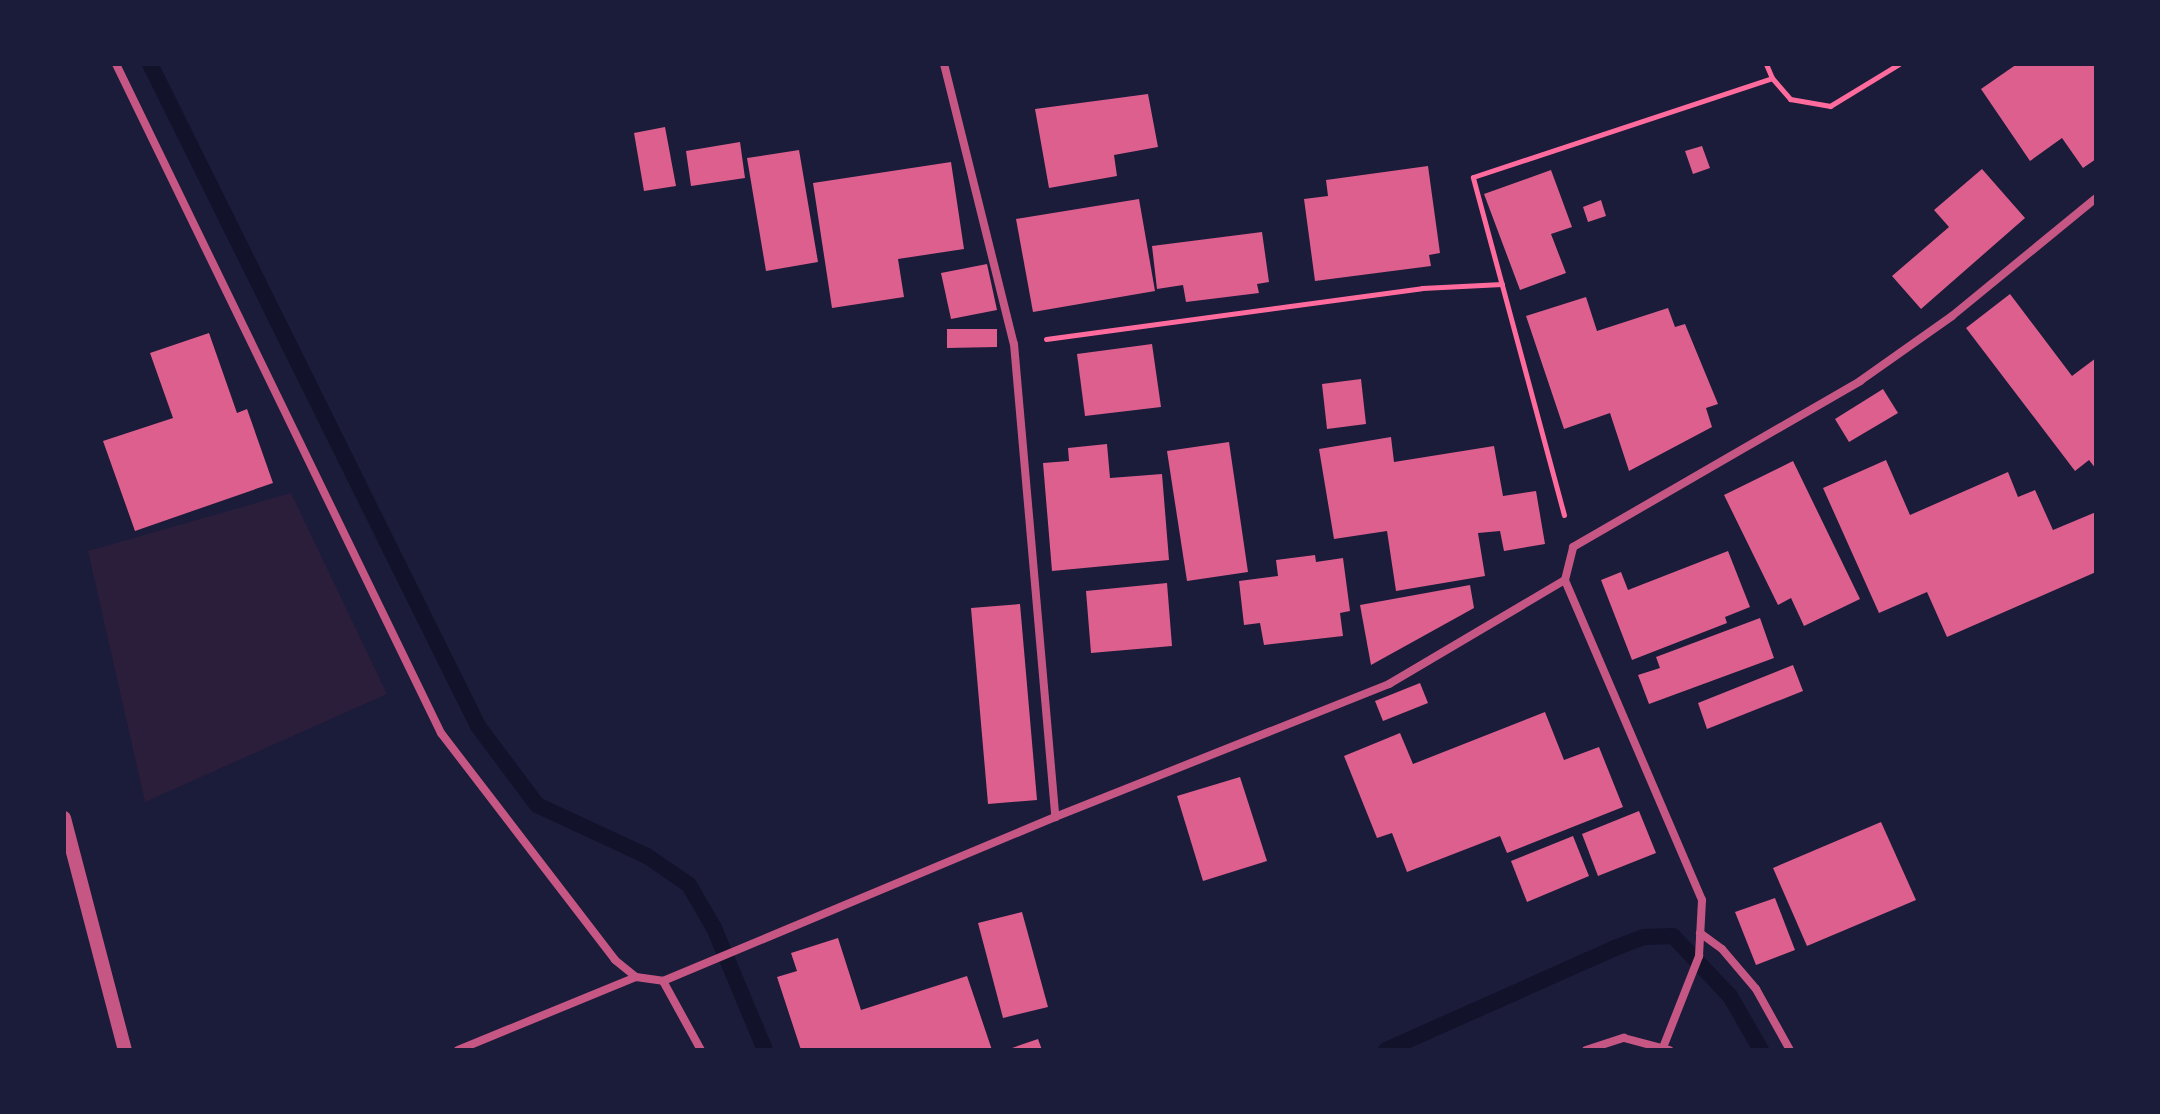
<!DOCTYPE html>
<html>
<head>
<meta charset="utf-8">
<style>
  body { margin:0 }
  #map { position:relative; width:2160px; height:1114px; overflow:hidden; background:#1b1b3a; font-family:"Times New Roman",serif }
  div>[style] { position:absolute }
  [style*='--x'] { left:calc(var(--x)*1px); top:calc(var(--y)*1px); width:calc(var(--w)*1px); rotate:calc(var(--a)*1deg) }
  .green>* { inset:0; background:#2a1e3b }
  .stream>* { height:16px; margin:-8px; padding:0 8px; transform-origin:8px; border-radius:8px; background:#12122b }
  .building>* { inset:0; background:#dd5f8e }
  .path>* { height:5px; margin:-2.5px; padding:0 2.5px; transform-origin:2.5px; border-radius:2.5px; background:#ff6b9d }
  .minor>* { height:8px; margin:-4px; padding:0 4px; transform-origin:4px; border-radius:4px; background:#c65784 }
  .tertiary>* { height:14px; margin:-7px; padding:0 7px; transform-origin:7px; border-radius:7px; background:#c65784 }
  span { translate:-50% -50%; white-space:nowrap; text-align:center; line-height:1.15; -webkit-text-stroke:8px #1b1b3a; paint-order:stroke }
  .frame { position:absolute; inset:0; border:66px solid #1b1b3a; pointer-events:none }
</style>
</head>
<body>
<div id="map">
  <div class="green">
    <i style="clip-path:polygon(291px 493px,387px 694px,145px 802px,88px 551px)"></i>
  </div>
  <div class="stream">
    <i style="--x:150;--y:64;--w:739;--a:63.64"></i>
    <i style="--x:478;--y:726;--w:99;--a:53.2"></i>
    <i style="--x:537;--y:805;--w:121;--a:24.9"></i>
    <i style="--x:647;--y:856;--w:51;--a:34.6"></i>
    <i style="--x:689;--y:885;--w:50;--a:59.8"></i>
    <i style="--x:714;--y:928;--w:132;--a:67.3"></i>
    <i style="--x:1386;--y:1050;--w:251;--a:-24"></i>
    <i style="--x:1615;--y:948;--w:31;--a:-21"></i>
    <i style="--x:1644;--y:937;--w:29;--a:-2"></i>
    <i style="--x:1673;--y:936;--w:83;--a:46.5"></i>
    <i style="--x:1730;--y:996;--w:62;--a:60.1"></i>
  </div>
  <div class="building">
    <i style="clip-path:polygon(2017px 64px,2096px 64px,2096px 159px,2083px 168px,2062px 138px,2030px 161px,1981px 89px)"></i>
    <i style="clip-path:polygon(1148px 94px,1158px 147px,1114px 155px,1117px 176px,1049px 188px,1035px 109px)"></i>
    <i style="clip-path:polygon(665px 127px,676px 186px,644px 191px,634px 133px)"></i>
    <i style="clip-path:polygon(740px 142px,745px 178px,691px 186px,686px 151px)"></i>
    <i style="clip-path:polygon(1702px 146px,1710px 168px,1693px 174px,1685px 151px)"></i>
    <i style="clip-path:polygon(799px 150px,818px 262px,766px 271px,747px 158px)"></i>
    <i style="clip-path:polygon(951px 162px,964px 249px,898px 259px,904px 297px,832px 308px,813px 183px)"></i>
    <i style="clip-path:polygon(1428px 166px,1440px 253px,1429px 255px,1431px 266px,1315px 281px,1304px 199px,1328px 196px,1326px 180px)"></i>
    <i style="clip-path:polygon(1982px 169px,2025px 218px,1921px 309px,1892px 276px,1949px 227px,1934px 210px)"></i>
    <i style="clip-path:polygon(1551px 170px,1572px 227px,1551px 234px,1566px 273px,1520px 290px,1484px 194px)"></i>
    <i style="clip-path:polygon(1139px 199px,1155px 291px,1033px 312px,1016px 219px)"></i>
    <i style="clip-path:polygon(1601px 200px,1606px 216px,1588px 222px,1583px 207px)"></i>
    <i style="clip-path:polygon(1262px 232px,1269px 282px,1257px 284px,1259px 293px,1186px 302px,1183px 285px,1157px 289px,1152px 246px)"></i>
    <i style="clip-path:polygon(987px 264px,997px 310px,951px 319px,941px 273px)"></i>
    <i style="clip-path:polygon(2010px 294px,2072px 376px,2096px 358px,2096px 469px,2089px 460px,2075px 471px,1966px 328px)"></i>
    <i style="clip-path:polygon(1586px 297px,1597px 331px,1668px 308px,1675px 327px,1685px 324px,1718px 404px,1706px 408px,1712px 427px,1629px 471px,1610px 413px,1564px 429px,1526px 316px)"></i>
    <i style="clip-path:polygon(947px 329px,997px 329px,997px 347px,947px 348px)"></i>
    <i style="clip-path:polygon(209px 333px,237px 413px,247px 409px,273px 483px,135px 531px,103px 441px,173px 418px,150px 353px)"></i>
    <i style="clip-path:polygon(1152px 344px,1161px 407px,1085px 416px,1077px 354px)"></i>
    <i style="clip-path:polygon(1361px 379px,1366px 424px,1327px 429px,1322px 384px)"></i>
    <i style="clip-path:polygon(1883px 389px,1898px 413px,1849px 442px,1835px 419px)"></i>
    <i style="clip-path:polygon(1391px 437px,1394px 462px,1494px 446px,1503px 496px,1536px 491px,1545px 544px,1504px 551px,1500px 531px,1478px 533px,1485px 576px,1396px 591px,1387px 531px,1334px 539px,1319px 449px)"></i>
    <i style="clip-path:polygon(1229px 442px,1248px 572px,1187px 581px,1167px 451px)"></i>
    <i style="clip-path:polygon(1107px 444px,1110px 478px,1162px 474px,1169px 560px,1052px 571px,1043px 463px,1069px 461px,1068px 448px)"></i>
    <i style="clip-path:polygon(1886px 460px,1910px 515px,2008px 472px,2018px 497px,2035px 490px,2053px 530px,2096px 512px,2096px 572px,1947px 637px,1927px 592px,1879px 613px,1823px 488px)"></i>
    <i style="clip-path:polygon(1793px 461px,1860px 599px,1804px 626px,1791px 598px,1778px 605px,1724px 495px)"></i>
    <i style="clip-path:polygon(1728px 551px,1750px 607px,1725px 617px,1727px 623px,1632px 660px,1601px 580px,1621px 572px,1628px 590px)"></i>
    <i style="clip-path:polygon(1315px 555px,1316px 562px,1343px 558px,1350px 611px,1340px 613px,1343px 636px,1264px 645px,1260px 623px,1244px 625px,1239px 581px,1278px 576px,1276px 560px)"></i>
    <i style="clip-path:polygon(1167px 583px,1172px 646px,1091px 653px,1086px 591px)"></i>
    <i style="clip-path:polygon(1470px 585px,1474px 608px,1371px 665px,1360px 605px)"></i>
    <i style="clip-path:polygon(1020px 604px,1037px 800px,988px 804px,971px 608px)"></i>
    <i style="clip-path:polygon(1760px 618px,1774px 658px,1649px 704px,1638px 675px,1660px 668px,1656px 657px)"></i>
    <i style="clip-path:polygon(1793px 665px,1803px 691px,1707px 729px,1698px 703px)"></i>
    <i style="clip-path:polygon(1420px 683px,1428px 703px,1383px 721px,1375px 701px)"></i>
    <i style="clip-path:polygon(1545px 712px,1564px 760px,1599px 747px,1623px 807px,1507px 853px,1500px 836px,1407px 872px,1392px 833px,1377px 838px,1344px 756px,1400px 733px,1413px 764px)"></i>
    <i style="clip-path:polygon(1240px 777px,1267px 861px,1203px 881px,1177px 796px)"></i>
    <i style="clip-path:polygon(1639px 811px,1656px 853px,1598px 876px,1582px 834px)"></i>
    <i style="clip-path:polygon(1881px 822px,1916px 900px,1807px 946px,1773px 868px)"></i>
    <i style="clip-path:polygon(1573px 836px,1589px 876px,1527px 902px,1511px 861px)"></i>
    <i style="clip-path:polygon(1775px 898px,1795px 950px,1756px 965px,1735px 912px)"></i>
    <i style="clip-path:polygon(1022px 912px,1048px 1007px,1003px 1018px,978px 923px)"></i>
    <i style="clip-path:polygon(838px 938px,861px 1010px,967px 976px,992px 1050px,801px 1050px,777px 977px,797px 971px,791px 953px)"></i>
    <i style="clip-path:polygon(1038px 1039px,1042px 1050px,1009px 1050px,1009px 1049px)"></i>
  </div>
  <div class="path">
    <i style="--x:1772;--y:78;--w:28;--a:49"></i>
    <i style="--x:1790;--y:99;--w:41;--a:9.9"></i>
    <i style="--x:1830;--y:106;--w:81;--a:-31.3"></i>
    <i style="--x:1046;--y:339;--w:379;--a:-7.7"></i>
    <i style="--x:1422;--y:288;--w:80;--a:-2.9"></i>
    <i style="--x:1564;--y:515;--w:350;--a:-105.1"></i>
    <i style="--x:1473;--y:177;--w:315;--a:-18.3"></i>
    <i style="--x:1772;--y:78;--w:15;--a:-113"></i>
  </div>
  <div class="minor">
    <i style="--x:116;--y:64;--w:744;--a:64.09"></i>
    <i style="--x:441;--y:733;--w:286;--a:52.5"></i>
    <i style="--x:615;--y:960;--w:27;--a:39"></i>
    <i style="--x:944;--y:64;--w:289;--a:76"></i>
    <i style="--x:1014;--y:344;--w:475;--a:85"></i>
    <i style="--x:1700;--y:933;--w:27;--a:36"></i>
    <i style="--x:1722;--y:949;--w:52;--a:49.6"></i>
    <i style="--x:1756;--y:989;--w:70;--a:60.9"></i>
    <i style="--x:663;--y:981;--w:79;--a:61.2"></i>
    <i style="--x:1664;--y:1045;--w:96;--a:-68.5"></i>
    <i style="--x:1699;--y:956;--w:56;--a:-86.9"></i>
    <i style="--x:1702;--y:900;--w:348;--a:-113.2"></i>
    <i style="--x:1565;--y:580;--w:34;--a:-76"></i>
    <i style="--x:1573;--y:547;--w:332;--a:-30"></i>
    <i style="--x:1860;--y:381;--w:113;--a:-35.2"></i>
    <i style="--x:1952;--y:316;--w:186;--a:-39.3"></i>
    <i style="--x:458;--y:1050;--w:192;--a:-22.3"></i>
    <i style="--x:636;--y:977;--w:27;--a:8"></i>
    <i style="--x:663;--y:981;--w:425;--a:-22.7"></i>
    <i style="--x:1055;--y:817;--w:360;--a:-21.7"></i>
    <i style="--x:1389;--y:684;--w:204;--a:-30.6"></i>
    <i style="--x:1586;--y:1050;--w:40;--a:-18"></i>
    <i style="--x:1624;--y:1038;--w:47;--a:14.9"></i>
  </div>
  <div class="tertiary">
    <i style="--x:64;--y:818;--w:240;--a:75.3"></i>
  </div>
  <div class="frame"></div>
</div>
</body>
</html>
